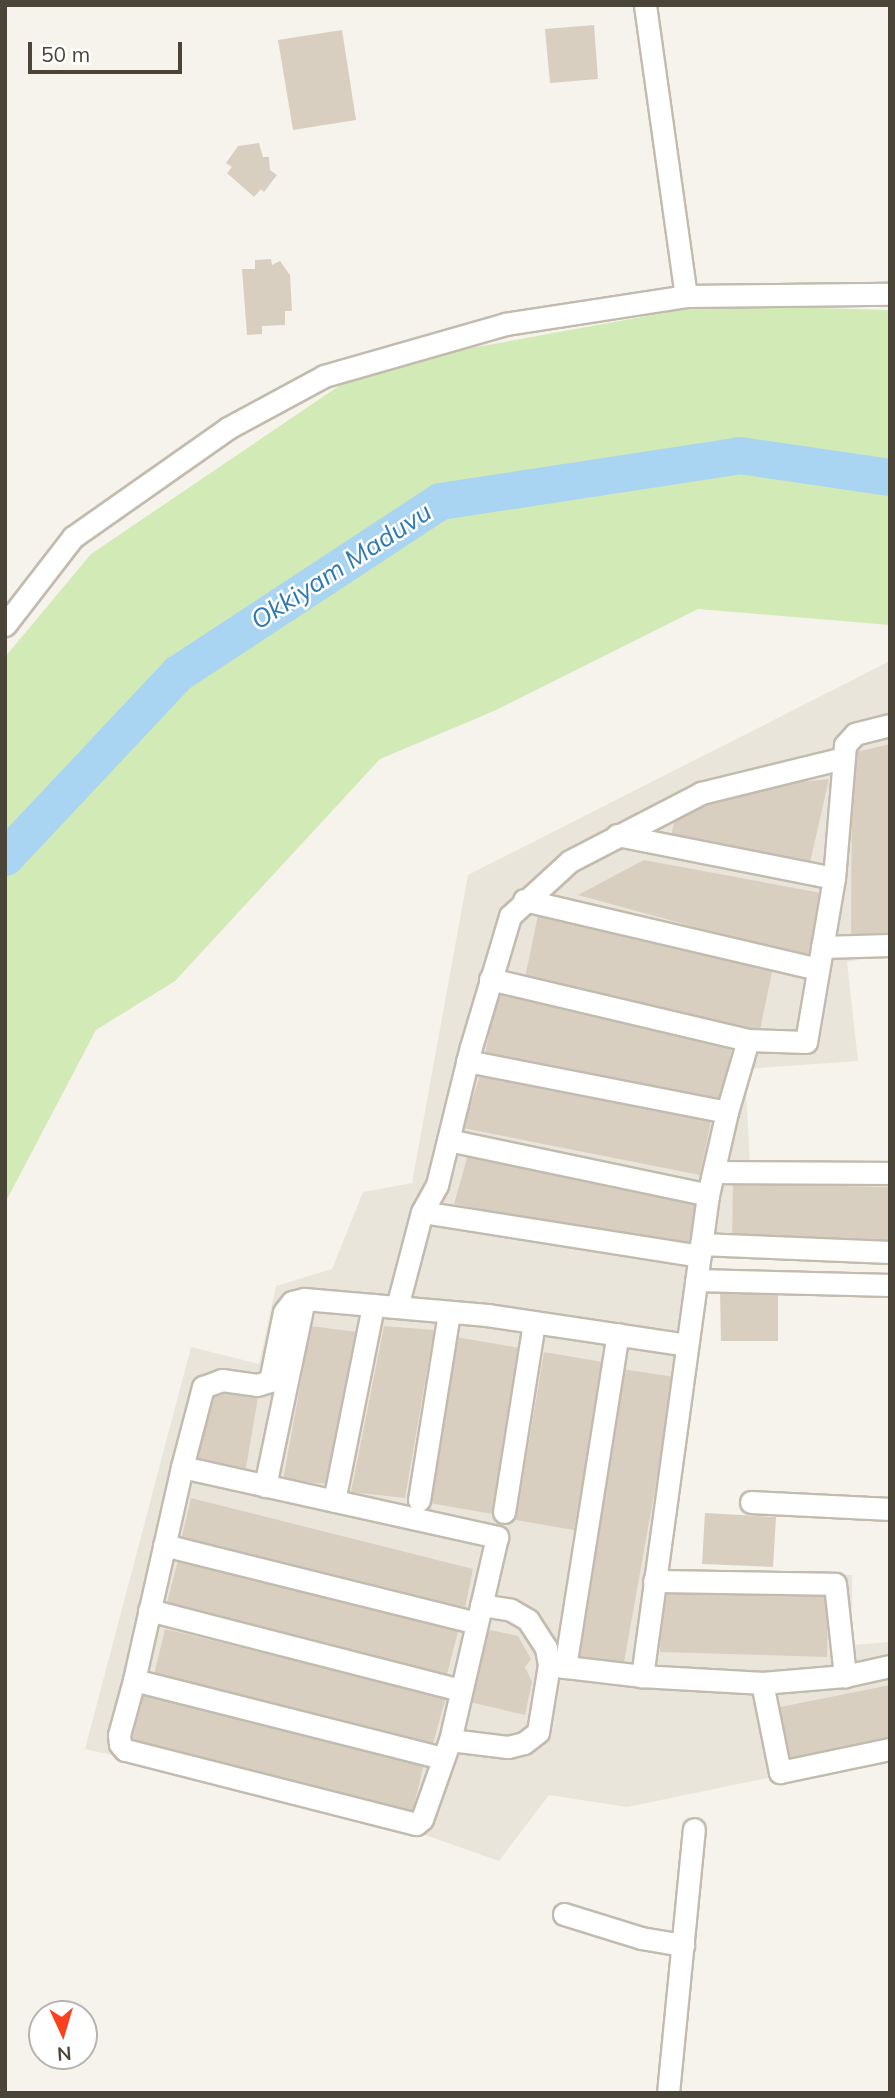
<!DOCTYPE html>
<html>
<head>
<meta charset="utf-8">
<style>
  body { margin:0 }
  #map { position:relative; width:895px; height:2098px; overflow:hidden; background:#f6f3ec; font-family:Mulish,sans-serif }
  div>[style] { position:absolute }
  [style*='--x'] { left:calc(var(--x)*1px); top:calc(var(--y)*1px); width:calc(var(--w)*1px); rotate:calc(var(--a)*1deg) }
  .residential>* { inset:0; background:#eae5da }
  .green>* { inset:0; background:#d2eab5 }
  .river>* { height:37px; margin:-18.5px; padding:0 18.5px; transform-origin:18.5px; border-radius:18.5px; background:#a9d4f2 }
  .building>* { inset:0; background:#d8cfc1 }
  .roads { filter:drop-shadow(2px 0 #c2bbae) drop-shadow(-2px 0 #c2bbae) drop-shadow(0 2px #c2bbae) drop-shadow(0 -2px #c2bbae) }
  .street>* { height:21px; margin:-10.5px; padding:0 10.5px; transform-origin:10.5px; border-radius:10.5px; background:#fff }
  span { translate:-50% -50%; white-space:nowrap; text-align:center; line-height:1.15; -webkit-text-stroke:5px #fff; paint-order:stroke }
  .water-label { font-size:26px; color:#2e7ab2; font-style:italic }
  .frame { position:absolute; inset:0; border:7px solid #4b4439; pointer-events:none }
  .north { position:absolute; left:28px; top:2000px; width:70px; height:70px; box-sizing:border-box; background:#fff; border:2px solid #b7b4b0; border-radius:50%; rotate:176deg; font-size:19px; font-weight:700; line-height:28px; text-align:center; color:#4b4439 }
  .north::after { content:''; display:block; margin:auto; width:24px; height:32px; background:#fc3f1d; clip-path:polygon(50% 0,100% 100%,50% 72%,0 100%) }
  .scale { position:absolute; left:28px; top:42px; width:154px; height:32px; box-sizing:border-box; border:4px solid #4b4439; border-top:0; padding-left:9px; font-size:21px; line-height:24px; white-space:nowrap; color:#4b4439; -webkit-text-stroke:5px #fff; paint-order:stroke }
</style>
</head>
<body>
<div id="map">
  <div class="residential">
    <i style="clip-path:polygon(890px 661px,890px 955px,847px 962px,858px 1061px,745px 1069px,750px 1165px,890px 1164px,890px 1263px,708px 1258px,660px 1571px,852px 1575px,852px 1645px,890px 1642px,890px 1753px,627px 1807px,549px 1795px,499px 1861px,346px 1807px,85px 1749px,191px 1347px,259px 1364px,276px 1286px,332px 1269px,363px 1192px,412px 1183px,468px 875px)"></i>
  </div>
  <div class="green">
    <i style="clip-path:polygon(708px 305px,890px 310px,890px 625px,698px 609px,494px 711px,380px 759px,175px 981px,96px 1030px,5px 1203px,5px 657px,91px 554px,367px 367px)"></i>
  </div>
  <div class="river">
    <i style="--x:5;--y:857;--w:253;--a:-46.8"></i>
    <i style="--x:178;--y:673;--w:313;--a:-33.3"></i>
    <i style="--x:440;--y:501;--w:303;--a:-8.7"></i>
    <i style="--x:739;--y:455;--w:153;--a:8.3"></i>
  </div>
  <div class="building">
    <i style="clip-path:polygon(594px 25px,598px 79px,550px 83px,545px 29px)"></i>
    <i style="clip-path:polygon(342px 30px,356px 120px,293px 130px,278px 40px)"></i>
    <i style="clip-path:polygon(259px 143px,263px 157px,269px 157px,270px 170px,277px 175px,264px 192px,261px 189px,254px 197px,227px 173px,232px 167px,226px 163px,238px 146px)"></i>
    <i style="clip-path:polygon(271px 259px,272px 265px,280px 261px,290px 275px,292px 311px,285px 311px,285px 325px,262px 326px,262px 334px,247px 335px,242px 269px,255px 269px,255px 260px)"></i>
    <i style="clip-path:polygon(890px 744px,890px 938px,851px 938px,852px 753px)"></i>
    <i style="clip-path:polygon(829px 779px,809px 867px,671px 836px,675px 818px,753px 787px)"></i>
    <i style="clip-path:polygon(644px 860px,821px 893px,808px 958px,578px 895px)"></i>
    <i style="clip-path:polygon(538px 915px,774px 962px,760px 1030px,524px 983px)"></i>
    <i style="clip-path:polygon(498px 990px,734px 1036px,721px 1105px,484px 1058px)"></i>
    <i style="clip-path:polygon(480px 1075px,711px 1121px,700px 1175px,463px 1128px)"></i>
    <i style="clip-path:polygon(469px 1151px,700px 1199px,690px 1251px,454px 1204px)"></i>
    <i style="clip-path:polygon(733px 1184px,890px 1187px,890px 1248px,732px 1242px)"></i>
    <i style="clip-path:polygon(720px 1289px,778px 1289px,778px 1341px,721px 1341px)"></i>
    <i style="clip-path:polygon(311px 1326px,357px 1332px,327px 1484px,283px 1480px)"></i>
    <i style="clip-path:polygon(384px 1326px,434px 1330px,405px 1498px,351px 1492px)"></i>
    <i style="clip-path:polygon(456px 1337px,521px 1348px,493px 1514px,429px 1503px)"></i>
    <i style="clip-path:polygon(544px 1352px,603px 1362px,574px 1530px,516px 1520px)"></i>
    <i style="clip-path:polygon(622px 1369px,675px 1377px,623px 1668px,574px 1658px)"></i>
    <i style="clip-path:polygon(209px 1390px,258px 1398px,245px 1473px,196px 1464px)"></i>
    <i style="clip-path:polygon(191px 1498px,473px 1569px,464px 1613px,181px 1540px)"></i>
    <i style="clip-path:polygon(705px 1513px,776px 1517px,773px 1567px,702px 1564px)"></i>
    <i style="clip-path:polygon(178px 1560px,459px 1628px,445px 1682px,164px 1614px)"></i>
    <i style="clip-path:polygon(662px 1590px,828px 1595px,827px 1657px,660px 1652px)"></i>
    <i style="clip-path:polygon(165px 1629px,446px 1697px,432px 1747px,152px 1683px)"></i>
    <i style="clip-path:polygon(486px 1629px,518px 1636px,531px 1659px,525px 1667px,532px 1682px,525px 1715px,470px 1702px)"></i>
    <i style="clip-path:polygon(890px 1685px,890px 1747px,787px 1767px,775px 1708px)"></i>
    <i style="clip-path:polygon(144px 1691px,425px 1759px,412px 1814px,131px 1745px)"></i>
  </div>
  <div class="roads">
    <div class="street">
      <i style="--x:645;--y:5;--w:294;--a:82"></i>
      <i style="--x:5;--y:625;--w:111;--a:-52.3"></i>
      <i style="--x:73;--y:537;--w:189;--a:-35.1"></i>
      <i style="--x:228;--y:428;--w:109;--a:-28.4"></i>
      <i style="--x:324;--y:376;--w:188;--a:-16"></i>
      <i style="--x:505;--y:324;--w:183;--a:-8.8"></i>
      <i style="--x:686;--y:296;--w:204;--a:-0.6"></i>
      <i style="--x:890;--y:725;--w:36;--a:166"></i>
      <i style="--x:855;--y:734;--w:15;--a:132"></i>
      <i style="--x:845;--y:745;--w:133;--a:94.7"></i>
      <i style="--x:834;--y:878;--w:166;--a:99.7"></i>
      <i style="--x:806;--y:1042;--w:58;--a:-178"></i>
      <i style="--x:748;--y:1040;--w:75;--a:106.3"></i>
      <i style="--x:727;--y:1112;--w:85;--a:102.9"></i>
      <i style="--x:708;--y:1195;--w:486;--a:97.8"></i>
      <i style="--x:642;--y:1676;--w:120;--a:3.3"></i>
      <i style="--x:762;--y:1683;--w:91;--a:78.6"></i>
      <i style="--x:780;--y:1772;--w:112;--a:-11.8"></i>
      <i style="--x:617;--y:835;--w:221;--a:11.2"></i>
      <i style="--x:524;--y:900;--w:302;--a:13.2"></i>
      <i style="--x:822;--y:947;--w:68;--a:-1.7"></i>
      <i style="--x:490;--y:979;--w:265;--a:13.3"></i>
      <i style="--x:467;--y:1061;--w:265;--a:11.1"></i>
      <i style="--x:448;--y:1140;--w:266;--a:11.9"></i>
      <i style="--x:714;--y:1172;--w:176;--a:0.3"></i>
      <i style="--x:422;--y:1212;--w:281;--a:9"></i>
      <i style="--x:701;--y:1244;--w:189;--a:2.4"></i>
      <i style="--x:696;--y:1280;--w:194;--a:1.5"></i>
      <i style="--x:397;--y:1307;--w:98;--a:-75.3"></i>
      <i style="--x:422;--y:1212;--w:31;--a:-61"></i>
      <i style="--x:437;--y:1185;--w:142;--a:-76.2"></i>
      <i style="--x:471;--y:1047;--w:137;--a:-73.4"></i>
      <i style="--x:510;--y:916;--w:81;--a:-42.5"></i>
      <i style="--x:570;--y:861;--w:148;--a:-27.4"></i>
      <i style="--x:701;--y:793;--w:146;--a:-13.8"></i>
      <i style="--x:182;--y:1467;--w:323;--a:12.5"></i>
      <i style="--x:497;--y:1537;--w:208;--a:103"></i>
      <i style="--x:450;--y:1740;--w:84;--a:109.5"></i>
      <i style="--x:422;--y:1819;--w:8;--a:140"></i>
      <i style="--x:416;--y:1824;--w:300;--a:-165.7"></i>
      <i style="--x:125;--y:1750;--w:8;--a:-130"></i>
      <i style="--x:120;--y:1744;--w:9;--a:-96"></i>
      <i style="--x:119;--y:1735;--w:57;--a:-74.7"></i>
      <i style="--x:134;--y:1680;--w:218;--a:-77.3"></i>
      <i style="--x:182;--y:1467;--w:83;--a:-75.3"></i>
      <i style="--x:203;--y:1387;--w:20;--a:-20"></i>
      <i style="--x:222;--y:1380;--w:35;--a:8"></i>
      <i style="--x:257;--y:1385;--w:14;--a:-17"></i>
      <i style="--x:270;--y:1381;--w:70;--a:-78.5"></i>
      <i style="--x:284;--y:1312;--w:13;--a:-51"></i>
      <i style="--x:292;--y:1302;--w:12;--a:-14"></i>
      <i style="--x:304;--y:1299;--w:184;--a:5"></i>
      <i style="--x:487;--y:1315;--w:202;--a:8.5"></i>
      <i style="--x:265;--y:1486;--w:191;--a:-78.2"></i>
      <i style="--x:419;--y:1500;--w:190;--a:-80.9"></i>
      <i style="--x:334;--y:1501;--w:200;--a:-78.7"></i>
      <i style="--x:751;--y:1502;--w:139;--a:2.9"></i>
      <i style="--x:504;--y:1512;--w:192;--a:-81"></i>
      <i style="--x:164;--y:1545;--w:322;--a:14"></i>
      <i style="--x:654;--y:1581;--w:181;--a:0.9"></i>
      <i style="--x:835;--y:1584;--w:93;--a:83.8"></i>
      <i style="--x:481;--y:1605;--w:30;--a:9"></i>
      <i style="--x:511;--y:1610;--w:20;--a:30"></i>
      <i style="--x:528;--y:1620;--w:33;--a:57"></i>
      <i style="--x:546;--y:1648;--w:17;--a:80"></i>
      <i style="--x:149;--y:1610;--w:322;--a:14.4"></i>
      <i style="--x:565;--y:1667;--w:337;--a:-81"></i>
      <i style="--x:134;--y:1680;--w:319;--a:14.2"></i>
      <i style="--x:762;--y:1683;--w:83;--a:-4.8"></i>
      <i style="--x:845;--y:1676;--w:46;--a:-12.5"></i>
      <i style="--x:450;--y:1740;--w:58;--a:6.9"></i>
      <i style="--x:508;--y:1747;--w:16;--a:-14"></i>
      <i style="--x:524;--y:1743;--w:18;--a:-38"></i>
      <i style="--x:538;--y:1732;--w:68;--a:-80.7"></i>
      <i style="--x:549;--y:1665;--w:94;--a:6.7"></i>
      <i style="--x:564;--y:1914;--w:81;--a:17.3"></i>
      <i style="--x:641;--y:1938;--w:43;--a:9.5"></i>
      <i style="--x:668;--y:2093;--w:265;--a:-84.4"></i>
    </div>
  </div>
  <div class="water-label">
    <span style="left:341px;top:566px;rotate:-33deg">Okkiyam Maduvu</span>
  </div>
  <div class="frame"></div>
  <div class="north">N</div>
  <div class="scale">50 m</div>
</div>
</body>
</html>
